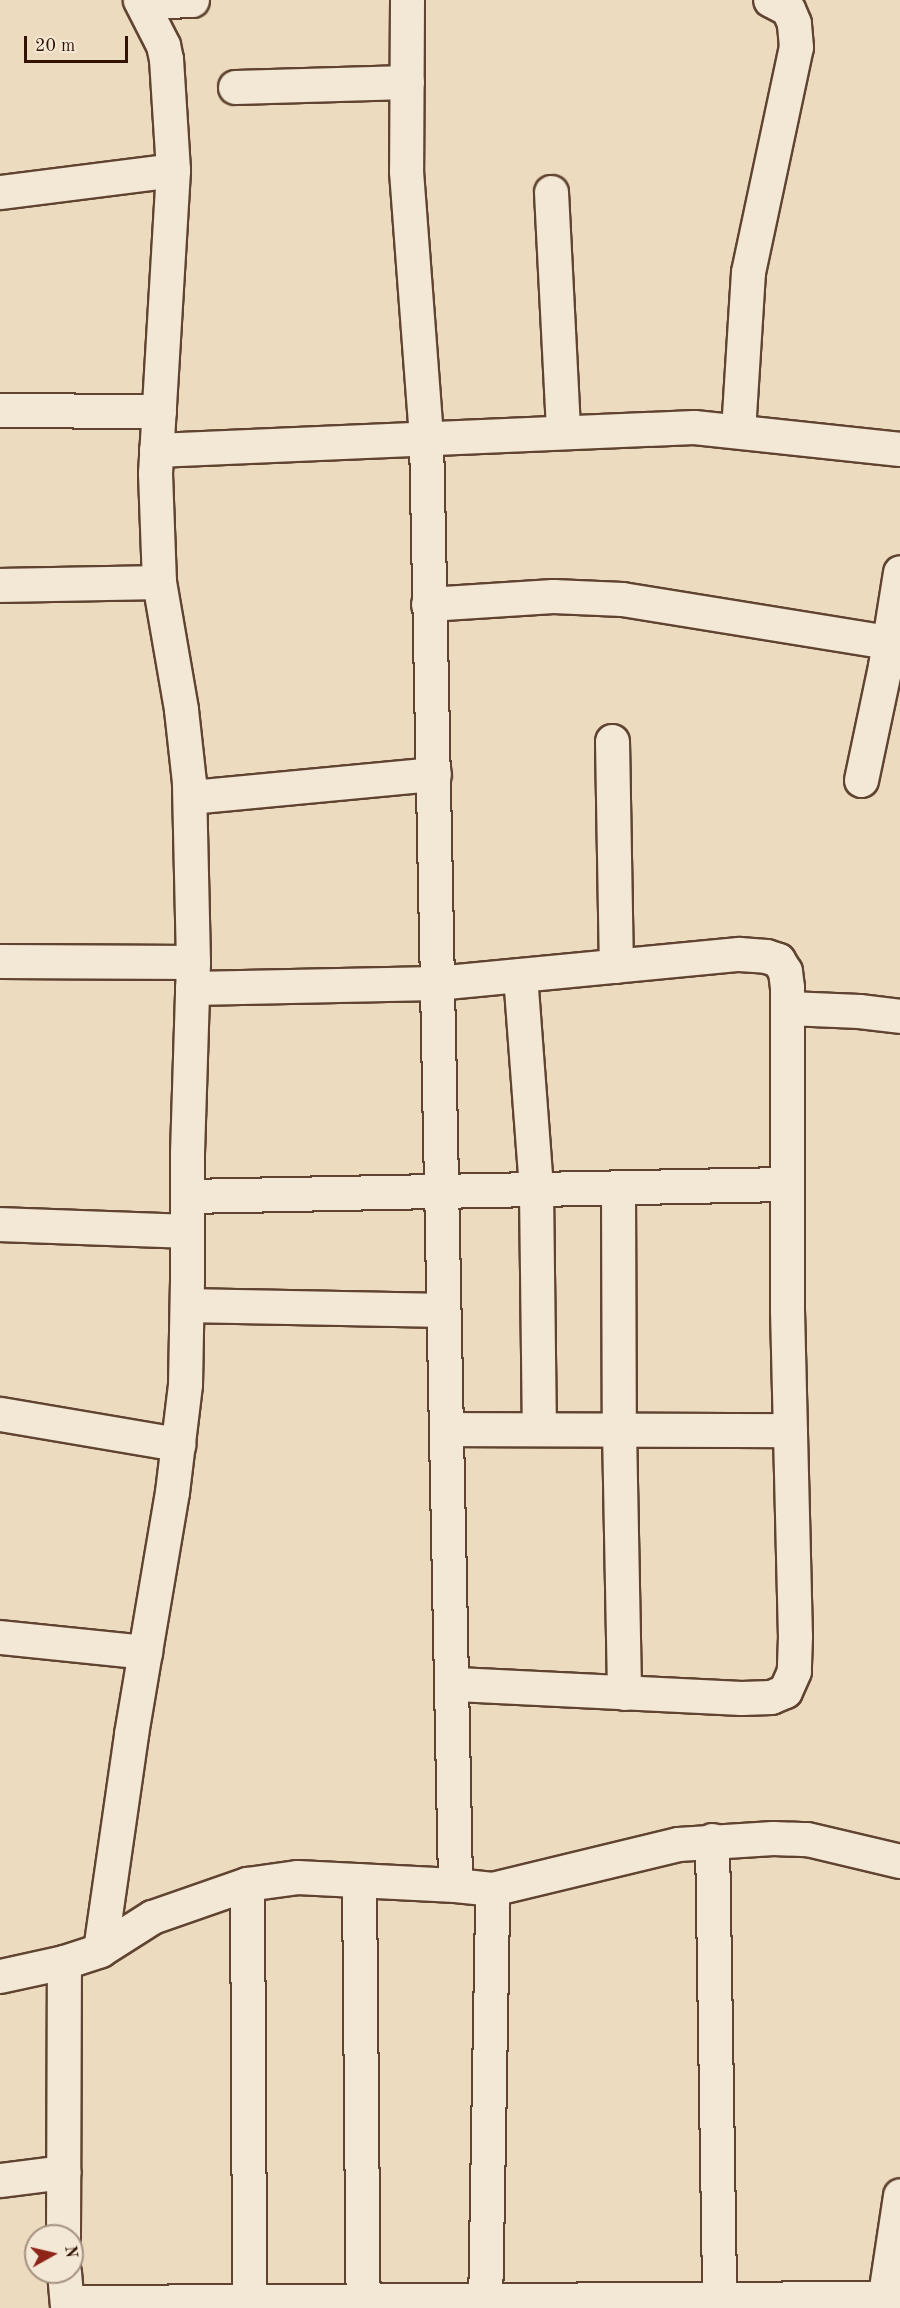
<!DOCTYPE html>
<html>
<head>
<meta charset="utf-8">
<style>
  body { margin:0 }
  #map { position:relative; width:900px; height:2308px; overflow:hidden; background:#ecdbbf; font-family:"Old Standard TT",serif }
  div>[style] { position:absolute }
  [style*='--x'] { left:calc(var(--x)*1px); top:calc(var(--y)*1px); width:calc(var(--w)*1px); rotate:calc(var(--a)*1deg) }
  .roads { filter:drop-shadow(2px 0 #604431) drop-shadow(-2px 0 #604431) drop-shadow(0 2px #604431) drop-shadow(0 -2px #604431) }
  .street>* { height:33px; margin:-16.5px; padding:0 16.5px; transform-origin:16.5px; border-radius:16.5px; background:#f3e8d5 }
  .secondary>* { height:33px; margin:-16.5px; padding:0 16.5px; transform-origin:16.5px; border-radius:16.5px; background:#f3e8d5 }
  span { translate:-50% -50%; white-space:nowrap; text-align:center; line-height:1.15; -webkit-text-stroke:4.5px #f3e8d5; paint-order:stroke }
  .north { position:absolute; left:24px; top:2224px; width:60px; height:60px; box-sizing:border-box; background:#f3e8d5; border:2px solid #a69281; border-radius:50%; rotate:82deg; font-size:16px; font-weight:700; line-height:24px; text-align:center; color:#321202 }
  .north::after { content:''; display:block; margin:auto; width:21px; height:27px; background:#8f2418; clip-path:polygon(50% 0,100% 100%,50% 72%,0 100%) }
  .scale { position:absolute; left:24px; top:36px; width:104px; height:27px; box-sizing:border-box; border:3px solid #321202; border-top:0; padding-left:8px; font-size:18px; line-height:21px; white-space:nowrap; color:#321202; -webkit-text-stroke:4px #f3e8d5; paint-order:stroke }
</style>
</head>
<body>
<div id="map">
  <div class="roads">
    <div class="street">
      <i style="--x:407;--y:0;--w:171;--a:90.3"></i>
      <i style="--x:406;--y:171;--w:267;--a:85.7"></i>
      <i style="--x:426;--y:437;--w:1448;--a:88.85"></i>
      <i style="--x:142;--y:2;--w:50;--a:-2.3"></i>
      <i style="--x:235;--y:87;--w:172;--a:-1.7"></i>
      <i style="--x:0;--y:192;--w:174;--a:-7.2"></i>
      <i style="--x:551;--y:192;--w:240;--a:87.1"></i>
      <i style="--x:0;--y:410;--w:159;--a:0.4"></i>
      <i style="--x:738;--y:431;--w:159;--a:-86.4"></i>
      <i style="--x:748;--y:272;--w:230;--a:-78"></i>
      <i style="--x:796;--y:47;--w:24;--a:-95"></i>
      <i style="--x:794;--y:23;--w:15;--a:-113"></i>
      <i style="--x:788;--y:9;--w:20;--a:-153"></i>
      <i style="--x:156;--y:450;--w:538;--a:-2.45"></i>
      <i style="--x:694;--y:427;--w:207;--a:6.1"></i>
      <i style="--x:0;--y:585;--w:159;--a:-1.1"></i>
      <i style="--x:428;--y:604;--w:125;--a:-3.7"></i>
      <i style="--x:553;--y:596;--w:69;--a:2.5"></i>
      <i style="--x:622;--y:599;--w:269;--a:9.2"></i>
      <i style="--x:612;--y:741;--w:225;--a:89"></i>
      <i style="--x:861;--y:780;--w:116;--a:-78.1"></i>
      <i style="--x:885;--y:666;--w:95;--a:-80.9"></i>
      <i style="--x:190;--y:797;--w:245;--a:-5.4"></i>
      <i style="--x:0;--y:961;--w:193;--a:0.3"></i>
      <i style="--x:520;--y:975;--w:216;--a:85.7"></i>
      <i style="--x:536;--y:1190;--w:239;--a:89.3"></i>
      <i style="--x:192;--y:988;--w:244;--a:-1.2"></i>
      <i style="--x:436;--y:983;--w:304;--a:-5.5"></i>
      <i style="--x:739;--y:954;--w:27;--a:4"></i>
      <i style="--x:766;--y:956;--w:13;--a:18"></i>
      <i style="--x:778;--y:960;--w:13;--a:58"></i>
      <i style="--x:785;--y:971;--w:16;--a:83"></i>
      <i style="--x:787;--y:987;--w:323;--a:90"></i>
      <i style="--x:787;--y:1310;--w:326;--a:88.6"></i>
      <i style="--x:795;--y:1636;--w:35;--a:92"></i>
      <i style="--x:794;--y:1671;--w:22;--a:114"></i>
      <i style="--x:785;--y:1691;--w:15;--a:157"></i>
      <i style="--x:771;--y:1697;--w:30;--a:178"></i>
      <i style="--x:741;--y:1698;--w:290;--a:-177.2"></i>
      <i style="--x:788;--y:1008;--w:71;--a:2.4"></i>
      <i style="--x:859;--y:1011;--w:41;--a:7"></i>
      <i style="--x:618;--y:1188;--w:241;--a:89.8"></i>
      <i style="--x:619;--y:1429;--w:264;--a:88.9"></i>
      <i style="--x:187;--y:1196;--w:600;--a:-1.15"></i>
      <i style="--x:0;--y:1224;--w:187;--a:2.1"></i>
      <i style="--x:187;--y:1305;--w:256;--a:1.1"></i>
      <i style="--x:0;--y:1414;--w:181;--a:9.6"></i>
      <i style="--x:446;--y:1429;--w:344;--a:0.2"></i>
      <i style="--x:0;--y:1637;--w:146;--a:5.9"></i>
      <i style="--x:712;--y:1840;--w:468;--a:89.1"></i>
      <i style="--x:359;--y:1880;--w:420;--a:89.5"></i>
      <i style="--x:247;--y:1884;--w:424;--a:89.7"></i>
      <i style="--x:100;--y:1950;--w:218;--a:-81.8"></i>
      <i style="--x:131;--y:1734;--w:245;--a:-80.4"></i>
      <i style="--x:172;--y:1492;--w:109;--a:-83.1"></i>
      <i style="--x:185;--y:1384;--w:104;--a:-88.9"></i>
      <i style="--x:187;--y:1280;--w:127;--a:-90"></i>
      <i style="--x:187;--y:1153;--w:191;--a:-88.2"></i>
      <i style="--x:193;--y:962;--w:180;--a:-91.3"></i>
      <i style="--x:189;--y:782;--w:73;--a:-96.3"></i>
      <i style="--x:181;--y:709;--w:129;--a:-99.8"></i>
      <i style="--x:159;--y:582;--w:109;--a:-92.1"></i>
      <i style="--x:155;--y:473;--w:304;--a:-86.6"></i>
      <i style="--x:173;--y:170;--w:111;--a:-93.6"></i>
      <i style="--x:166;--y:59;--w:14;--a:-102"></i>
      <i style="--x:163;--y:45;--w:51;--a:-117.1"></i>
      <i style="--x:0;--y:2180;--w:64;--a:-7.2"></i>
      <i style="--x:67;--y:2302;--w:817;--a:-0.28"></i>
      <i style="--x:485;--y:2308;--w:419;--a:-89"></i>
      <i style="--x:883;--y:2308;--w:114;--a:-81.4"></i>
    </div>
    <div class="secondary">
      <i style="--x:0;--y:1976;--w:66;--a:-12.3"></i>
      <i style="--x:64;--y:1962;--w:38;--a:-18"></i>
      <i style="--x:100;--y:1950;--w:62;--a:-32.4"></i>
      <i style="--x:152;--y:1917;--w:101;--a:-19.2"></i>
      <i style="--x:247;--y:1884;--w:50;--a:-8"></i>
      <i style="--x:297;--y:1877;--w:158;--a:2.9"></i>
      <i style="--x:455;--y:1885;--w:37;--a:6"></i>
      <i style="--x:492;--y:1889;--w:191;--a:-13.6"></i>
      <i style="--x:678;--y:1844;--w:95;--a:-3.6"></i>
      <i style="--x:773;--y:1838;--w:34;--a:2"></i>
      <i style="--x:807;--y:1839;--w:96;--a:13.3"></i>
      <i style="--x:63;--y:2236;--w:274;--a:-89.8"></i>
      <i style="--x:64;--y:2272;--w:36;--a:85"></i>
    </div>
  </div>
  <div class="north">N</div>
  <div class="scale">20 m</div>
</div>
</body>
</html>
